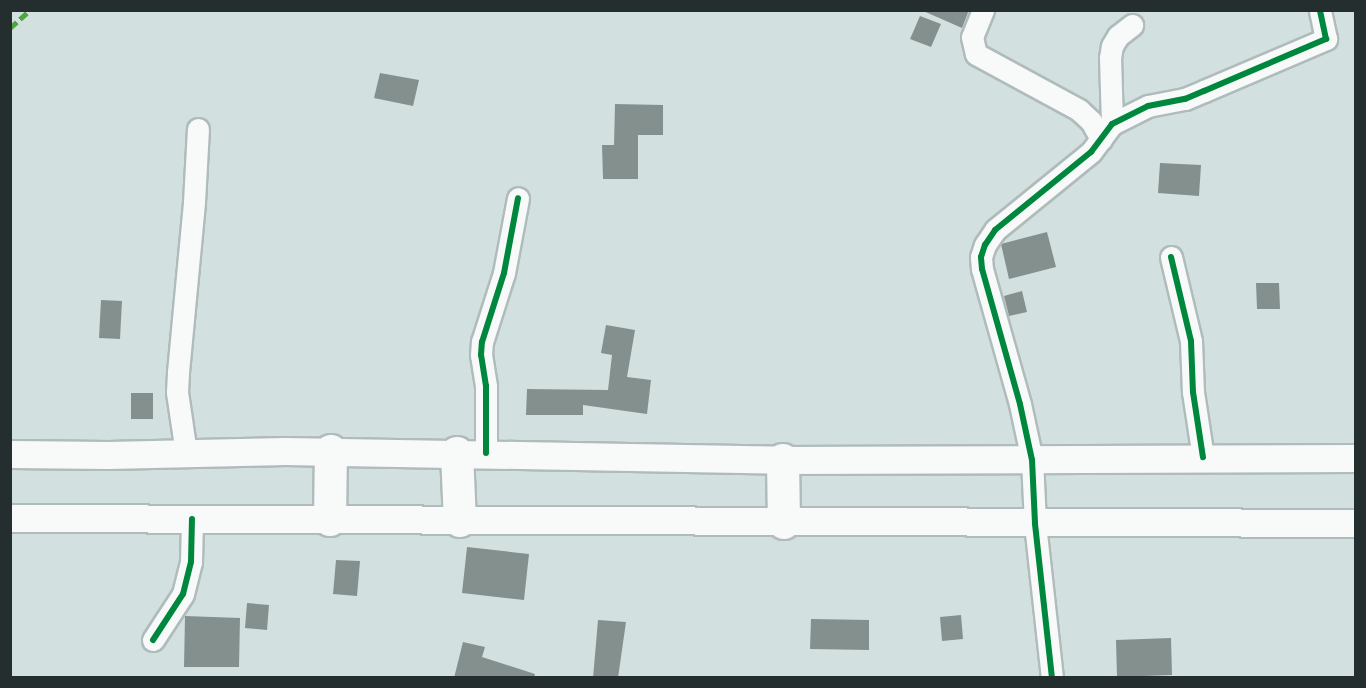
<!DOCTYPE html>
<html>
<head>
<meta charset="utf-8">
<style>
  body { margin:0 }
  #map { position:relative; width:1366px; height:688px; overflow:hidden; background:#d3e0e0; font-family:Manrope,sans-serif }
  div>[style] { position:absolute }
  [style*='--x'] { left:calc(var(--x)*1px); top:calc(var(--y)*1px); width:calc(var(--w)*1px); rotate:calc(var(--a)*1deg) }
  .building>* { inset:0; background:#84908e }
  .roads { filter:drop-shadow(2px 0 #b0bbbb) drop-shadow(-2px 0 #b0bbbb) drop-shadow(0 2px #b0bbbb) drop-shadow(0 -2px #b0bbbb) }
  .minor>* { height:21px; margin:-10.5px; padding:0 10.5px; transform-origin:10.5px; border-radius:10.5px; background:#f8fafa }
  .major>* { height:27px; margin:-13.5px; padding:0 13.5px; transform-origin:13.5px; border-radius:13.5px; background:#f8fafa }
  .highway>* { height:32px; margin:-16px; padding:0 16px; transform-origin:16px; border-radius:16px; background:#f8fafa }
  .quiet>* { height:4.5px; margin-top:-2.25px; transform-origin:0; background:repeating-linear-gradient(90deg,#50a443 0 9px,transparent 0 13.5px) }
  .cycleway>* { height:6px; margin:-3px; padding:0 3px; transform-origin:3px; border-radius:3px; background:#00873e }
  span { translate:-50% -50%; white-space:nowrap; text-align:center; line-height:1.15; -webkit-text-stroke:6px #cde6e6; paint-order:stroke }
  .frame { position:absolute; inset:0; border:12px solid #252e2e; pointer-events:none }
</style>
</head>
<body>
<div id="map">
  <div class="building">
    <i style="clip-path:polygon(921px 10px,969px 10px,962px 28px)"></i>
    <i style="clip-path:polygon(920px 16px,941px 24px,931px 47px,910px 39px)"></i>
    <i style="clip-path:polygon(380px 73px,419px 80px,413px 106px,374px 98px)"></i>
    <i style="clip-path:polygon(615px 104px,663px 105px,663px 135px,638px 135px,638px 179px,603px 179px,602px 145px,614px 145px)"></i>
    <i style="clip-path:polygon(1160px 163px,1201px 165px,1199px 196px,1158px 193px)"></i>
    <i style="clip-path:polygon(1047px 232px,1056px 267px,1009px 279px,1001px 244px)"></i>
    <i style="clip-path:polygon(1256px 283px,1279px 283px,1280px 309px,1257px 309px)"></i>
    <i style="clip-path:polygon(1022px 291px,1027px 312px,1009px 316px,1004px 296px)"></i>
    <i style="clip-path:polygon(101px 300px,122px 301px,120px 339px,99px 338px)"></i>
    <i style="clip-path:polygon(606px 325px,635px 330px,627px 377px,651px 380px,647px 414px,583px 405px,583px 415px,526px 415px,527px 389px,608px 390px,612px 355px,601px 353px)"></i>
    <i style="clip-path:polygon(131px 393px,153px 393px,153px 419px,131px 419px)"></i>
    <i style="clip-path:polygon(467px 547px,529px 554px,524px 600px,462px 593px)"></i>
    <i style="clip-path:polygon(336px 560px,360px 561px,357px 596px,333px 594px)"></i>
    <i style="clip-path:polygon(247px 603px,269px 605px,267px 630px,245px 628px)"></i>
    <i style="clip-path:polygon(961px 615px,963px 639px,942px 641px,940px 617px)"></i>
    <i style="clip-path:polygon(185px 616px,240px 618px,239px 667px,184px 667px)"></i>
    <i style="clip-path:polygon(811px 619px,869px 620px,869px 650px,810px 649px)"></i>
    <i style="clip-path:polygon(598px 620px,626px 622px,618px 678px,593px 678px)"></i>
    <i style="clip-path:polygon(1171px 638px,1172px 675px,1117px 677px,1116px 640px)"></i>
    <i style="clip-path:polygon(463px 642px,485px 647px,482px 657px,535px 674px,534px 678px,454px 678px)"></i>
  </div>
  <div class="roads">
    <div class="minor">
      <i style="--x:983;--y:10;--w:29;--a:112"></i>
      <i style="--x:972;--y:37;--w:17;--a:77"></i>
      <i style="--x:976;--y:54;--w:117;--a:28.5"></i>
      <i style="--x:1079;--y:110;--w:16;--a:43"></i>
      <i style="--x:1091;--y:121;--w:21;--a:61"></i>
      <i style="--x:1112;--y:124;--w:66;--a:-91.7"></i>
      <i style="--x:1110;--y:58;--w:12;--a:-81"></i>
      <i style="--x:1112;--y:46;--w:12;--a:-59"></i>
      <i style="--x:1118;--y:36;--w:18;--a:-38"></i>
      <i style="--x:1171;--y:257;--w:86;--a:76.6"></i>
      <i style="--x:1191;--y:341;--w:51;--a:87.8"></i>
      <i style="--x:1193;--y:392;--w:66;--a:81.3"></i>
      <i style="--x:186;--y:453;--w:62;--a:-98.4"></i>
      <i style="--x:177;--y:392;--w:20;--a:-87"></i>
      <i style="--x:178;--y:372;--w:171;--a:-84.6"></i>
      <i style="--x:194;--y:202;--w:73;--a:-86.9"></i>
      <i style="--x:486;--y:453;--w:67;--a:-90"></i>
      <i style="--x:486;--y:386;--w:31;--a:-99"></i>
      <i style="--x:481;--y:355;--w:13;--a:-86"></i>
      <i style="--x:482;--y:342;--w:72;--a:-72.3"></i>
      <i style="--x:504;--y:273;--w:76;--a:-79.4"></i>
      <i style="--x:153;--y:640;--w:55;--a:-56.9"></i>
      <i style="--x:183;--y:594;--w:33;--a:-76"></i>
      <i style="--x:191;--y:562;--w:43;--a:-88.7"></i>
      <i style="--x:1052;--y:678;--w:156;--a:-96.3"></i>
      <i style="--x:1035;--y:523;--w:63;--a:-92.7"></i>
      <i style="--x:1032;--y:460;--w:57;--a:-102.1"></i>
      <i style="--x:1020;--y:404;--w:140;--a:-105.7"></i>
      <i style="--x:982;--y:269;--w:12;--a:-95"></i>
      <i style="--x:981;--y:257;--w:13;--a:-72"></i>
      <i style="--x:985;--y:245;--w:18;--a:-56"></i>
      <i style="--x:995;--y:230;--w:124;--a:-39.1"></i>
      <i style="--x:1091;--y:152;--w:35;--a:-53"></i>
      <i style="--x:1112;--y:124;--w:40;--a:-26.6"></i>
      <i style="--x:1148;--y:106;--w:38;--a:-11"></i>
      <i style="--x:1185;--y:99;--w:21;--a:-23"></i>
      <i style="--x:1204;--y:91;--w:133;--a:-23.1"></i>
      <i style="--x:1326;--y:39;--w:30;--a:-102"></i>
    </div>
    <div class="major">
      <i style="--x:10;--y:454;--w:98;--a:0.6"></i>
      <i style="--x:108;--y:455;--w:177;--a:-1.3"></i>
      <i style="--x:285;--y:451;--w:498;--a:1"></i>
      <i style="--x:783;--y:460;--w:573;--a:-0.2"></i>
      <i style="--x:10;--y:518;--w:1346;--a:0.21"></i>
    </div>
    <div class="highway">
      <i style="--x:457;--y:453;--w:68;--a:87.5"></i>
      <i style="--x:783;--y:460;--w:63;--a:89.1"></i>
      <i style="--x:330;--y:520;--w:69;--a:-89.2"></i>
    </div>
  </div>
  <div class="quiet">
    <i style="--x:10;--y:28;--w:27;--a:-42"></i>
  </div>
  <div class="cycleway">
    <i style="--x:1171;--y:257;--w:86;--a:76.6"></i>
    <i style="--x:1191;--y:341;--w:51;--a:87.8"></i>
    <i style="--x:1193;--y:392;--w:66;--a:81.3"></i>
    <i style="--x:486;--y:453;--w:67;--a:-90"></i>
    <i style="--x:486;--y:386;--w:31;--a:-99"></i>
    <i style="--x:481;--y:355;--w:13;--a:-86"></i>
    <i style="--x:482;--y:342;--w:72;--a:-72.3"></i>
    <i style="--x:504;--y:273;--w:76;--a:-79.4"></i>
    <i style="--x:153;--y:640;--w:55;--a:-56.9"></i>
    <i style="--x:183;--y:594;--w:33;--a:-76"></i>
    <i style="--x:191;--y:562;--w:43;--a:-88.7"></i>
    <i style="--x:1052;--y:678;--w:156;--a:-96.3"></i>
    <i style="--x:1035;--y:523;--w:63;--a:-92.7"></i>
    <i style="--x:1032;--y:460;--w:57;--a:-102.1"></i>
    <i style="--x:1020;--y:404;--w:140;--a:-105.7"></i>
    <i style="--x:982;--y:269;--w:12;--a:-95"></i>
    <i style="--x:981;--y:257;--w:13;--a:-72"></i>
    <i style="--x:985;--y:245;--w:18;--a:-56"></i>
    <i style="--x:995;--y:230;--w:124;--a:-39.1"></i>
    <i style="--x:1091;--y:152;--w:35;--a:-53"></i>
    <i style="--x:1112;--y:124;--w:40;--a:-26.6"></i>
    <i style="--x:1148;--y:106;--w:38;--a:-11"></i>
    <i style="--x:1185;--y:99;--w:21;--a:-23"></i>
    <i style="--x:1204;--y:91;--w:133;--a:-23.1"></i>
    <i style="--x:1326;--y:39;--w:30;--a:-102"></i>
  </div>
  <div class="frame"></div>
</div>
</body>
</html>
